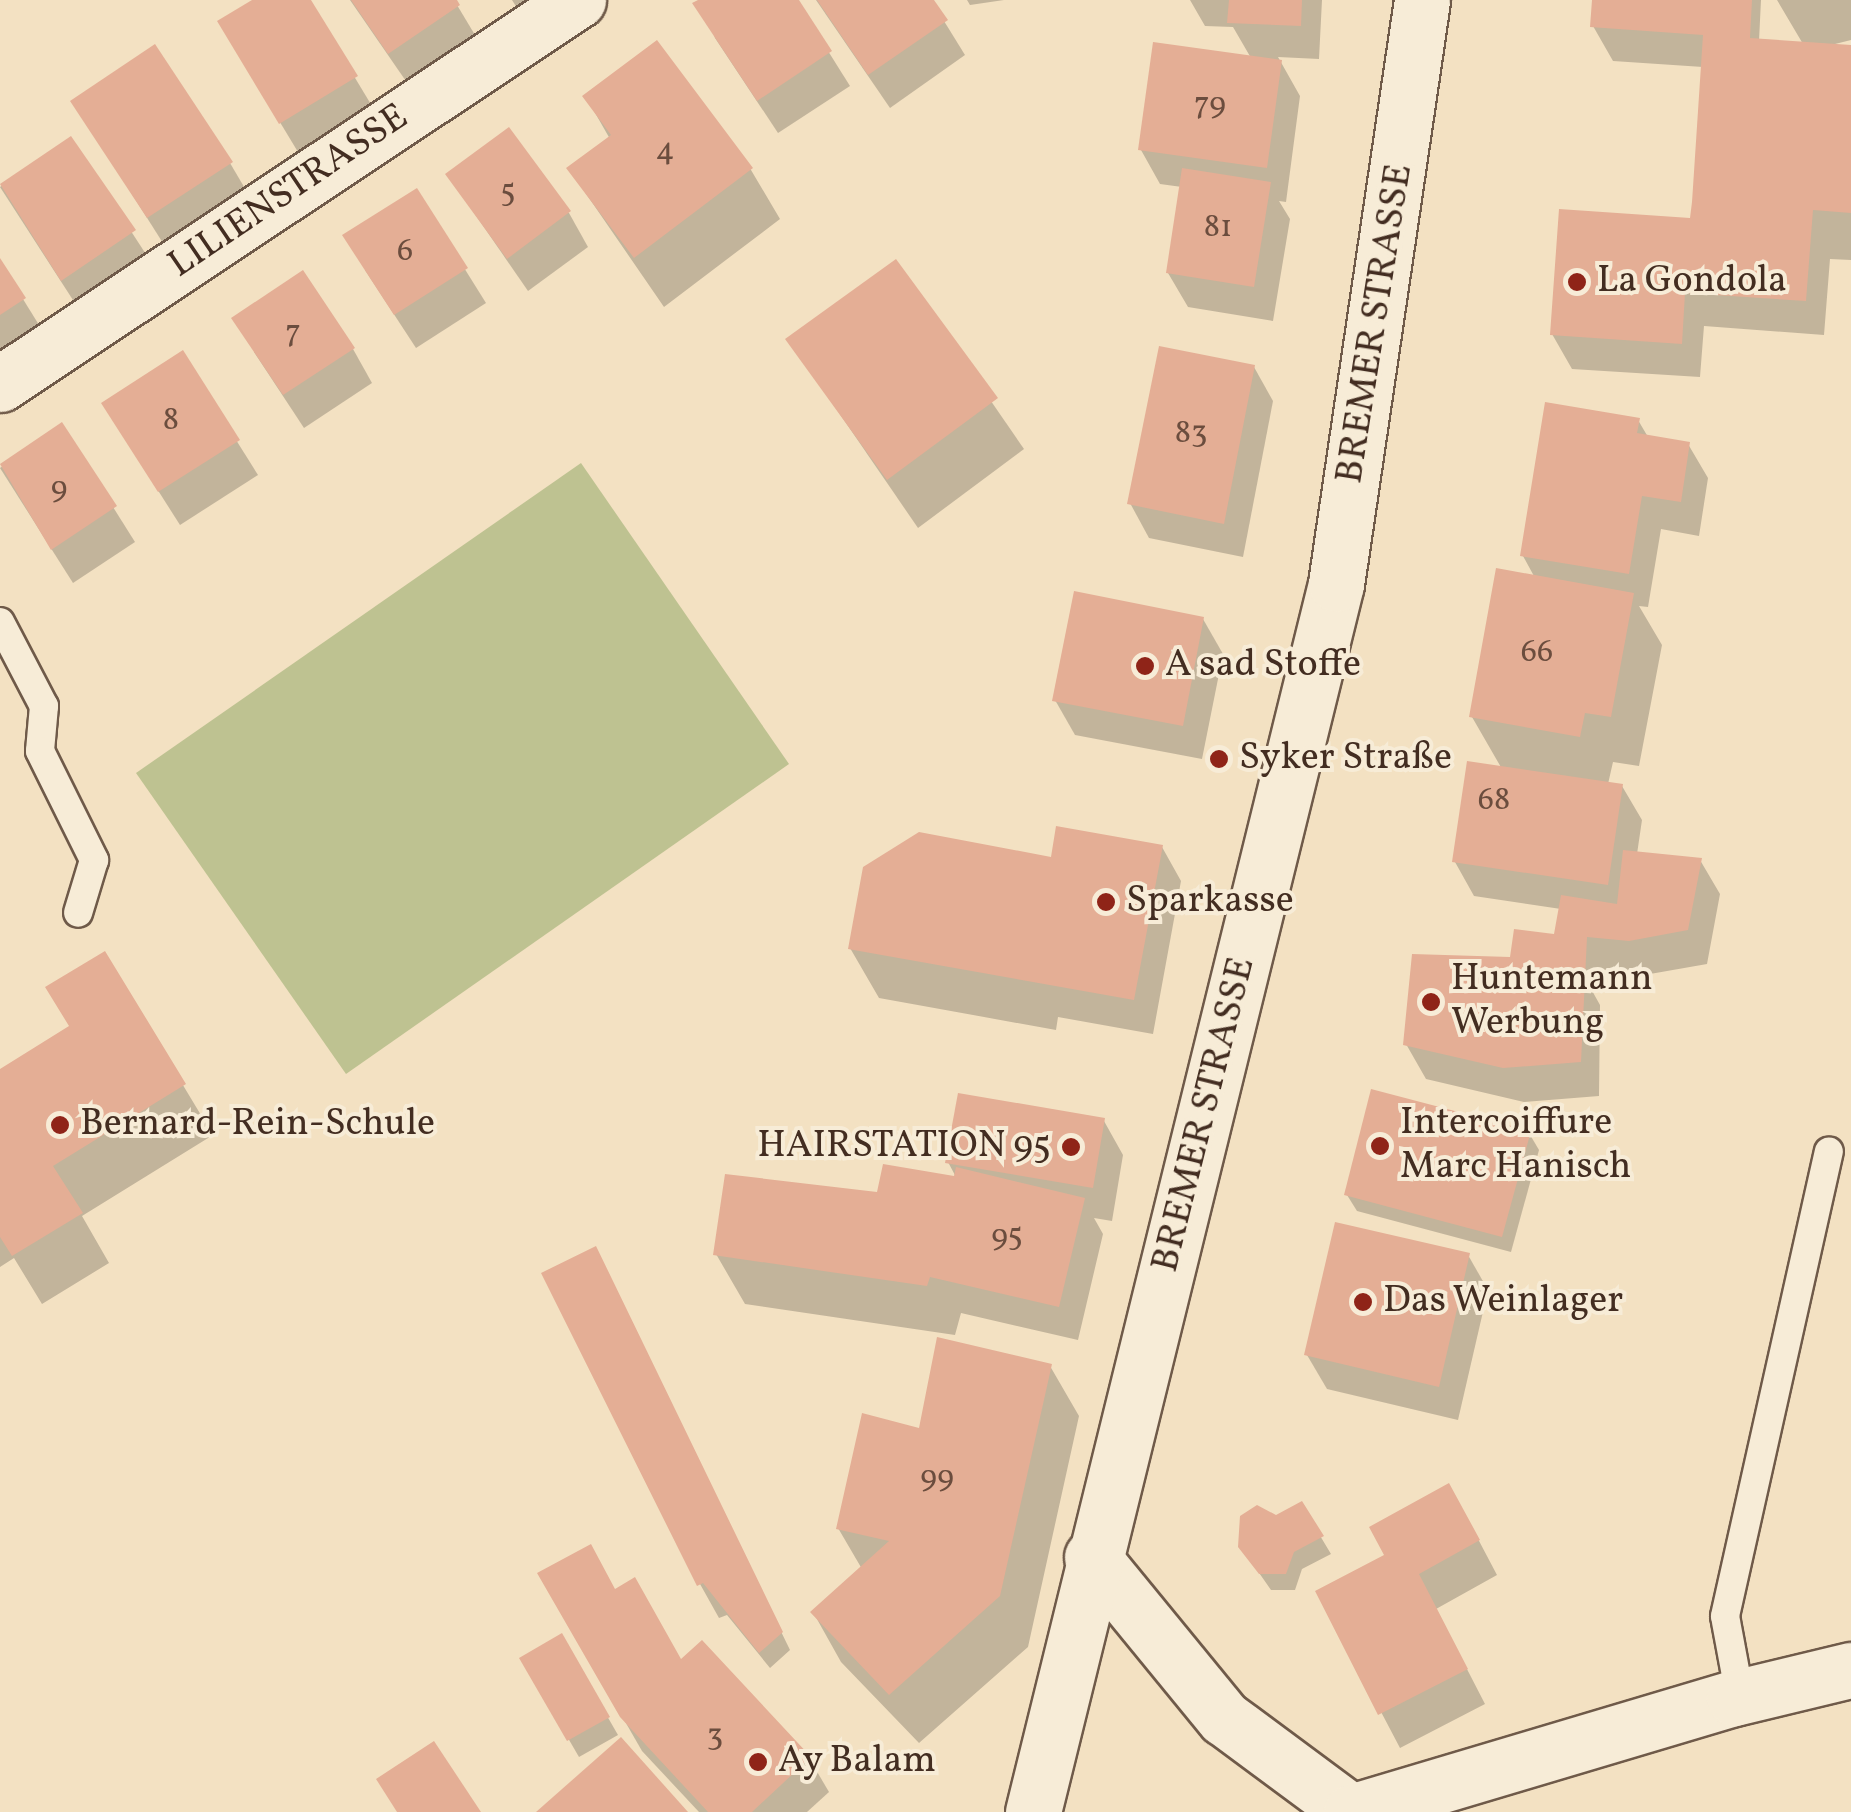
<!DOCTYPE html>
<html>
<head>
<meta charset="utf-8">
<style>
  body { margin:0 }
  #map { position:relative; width:1851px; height:1812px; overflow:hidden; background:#f3e1c2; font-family:Vollkorn,serif }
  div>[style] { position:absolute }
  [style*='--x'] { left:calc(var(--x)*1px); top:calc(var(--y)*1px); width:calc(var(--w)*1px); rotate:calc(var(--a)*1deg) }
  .green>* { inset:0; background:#bec291 }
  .shadow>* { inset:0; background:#0003 }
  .building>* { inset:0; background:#e4ae95 }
  .roads { filter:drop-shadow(2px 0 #6f5a49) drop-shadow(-2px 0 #6f5a49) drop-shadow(0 2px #6f5a49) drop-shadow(0 -2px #6f5a49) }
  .lane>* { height:28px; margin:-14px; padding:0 14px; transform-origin:14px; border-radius:14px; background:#f7ecd7 }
  .street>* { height:55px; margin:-27.5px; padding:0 27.5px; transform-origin:27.5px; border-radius:27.5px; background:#f7ecd7 }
  .secondary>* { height:55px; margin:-27.5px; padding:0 27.5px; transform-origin:27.5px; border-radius:27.5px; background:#f7ecd7 }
  .dots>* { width:28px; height:28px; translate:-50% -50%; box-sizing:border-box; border:5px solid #f7ecd7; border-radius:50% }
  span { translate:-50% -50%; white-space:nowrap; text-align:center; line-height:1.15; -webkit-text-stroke:8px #f7ecd7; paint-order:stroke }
  .number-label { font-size:32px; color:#6b4d3e }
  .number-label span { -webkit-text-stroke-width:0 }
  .street-label { font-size:38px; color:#432d21 }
  .poi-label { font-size:38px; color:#432d21 }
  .left { translate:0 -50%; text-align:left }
  .right { translate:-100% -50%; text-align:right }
</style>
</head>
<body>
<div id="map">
  <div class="green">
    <i style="clip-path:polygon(581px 463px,789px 764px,346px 1074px,136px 773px)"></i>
  </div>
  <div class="shadow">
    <i style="clip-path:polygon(256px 0,308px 0,375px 111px,301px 157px,240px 56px)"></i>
    <i style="clip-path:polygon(350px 0,454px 0,478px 40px,410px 87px)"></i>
    <i style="clip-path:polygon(512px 0,547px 0,522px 16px)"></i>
    <i style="clip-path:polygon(702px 0,796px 0,850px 86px,778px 133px,715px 38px)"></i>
    <i style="clip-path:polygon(816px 0,931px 0,965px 55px,890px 108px)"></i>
    <i style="clip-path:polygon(967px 0,1004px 0,970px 5px)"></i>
    <i style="clip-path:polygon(1190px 0,1322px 0,1319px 59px,1278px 57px,1300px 96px,1286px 202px,1279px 201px,1290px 219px,1273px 321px,1188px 307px,1168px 273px,1182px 187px,1160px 184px,1141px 150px,1251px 58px,1233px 27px,1205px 26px)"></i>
    <i style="clip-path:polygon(1595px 0,1761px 0,1759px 41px,1803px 44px,1777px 0,1851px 0,1851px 40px,1831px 45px,1851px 48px,1851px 260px,1830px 259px,1824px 335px,1704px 326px,1700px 377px,1572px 369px,1552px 334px,1692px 221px,1703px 67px,1613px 61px,1593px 26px)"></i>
    <i style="clip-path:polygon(656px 43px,751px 170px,780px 219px,664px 307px,569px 169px,610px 139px,586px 97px)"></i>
    <i style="clip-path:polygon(73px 101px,230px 163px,250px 197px,168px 251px)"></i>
    <i style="clip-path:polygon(71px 139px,153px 265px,82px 314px,0 187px)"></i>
    <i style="clip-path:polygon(448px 175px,569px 213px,588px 247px,528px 291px)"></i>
    <i style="clip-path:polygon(416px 191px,486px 303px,416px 348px,365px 270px)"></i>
    <i style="clip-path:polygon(0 262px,44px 333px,0 362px)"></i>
    <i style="clip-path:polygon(895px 262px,1024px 449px,918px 528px,789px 340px)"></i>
    <i style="clip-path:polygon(353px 349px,372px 383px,304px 428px,254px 352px)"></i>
    <i style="clip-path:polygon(182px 354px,258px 475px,180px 525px,124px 437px)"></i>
    <i style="clip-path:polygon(1254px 367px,1273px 401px,1243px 557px,1149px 538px,1130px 503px)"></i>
    <i style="clip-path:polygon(1638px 420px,1648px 437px,1688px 444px,1708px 478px,1699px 536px,1661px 529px,1648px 607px,1639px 606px,1662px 645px,1639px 766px,1613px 762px,1608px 784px,1622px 786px,1642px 820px,1637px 854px,1700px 860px,1720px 894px,1707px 964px,1650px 974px,1593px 969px,1590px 987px,1600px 1005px,1599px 1096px,1524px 1102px,1426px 1079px,1406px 1044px,1512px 959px,1559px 937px,1561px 909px,1474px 896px,1455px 862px,1502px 769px,1472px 717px,1535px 578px,1523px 556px)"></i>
    <i style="clip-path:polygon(62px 426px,135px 542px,73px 583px,0 468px)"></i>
    <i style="clip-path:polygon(1203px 619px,1223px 654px,1202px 759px,1075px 735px,1055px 700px)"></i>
    <i style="clip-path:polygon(1162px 847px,1181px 881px,1153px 1034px,1058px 1017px,1056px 1030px,879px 998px,850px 948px,1052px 859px)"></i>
    <i style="clip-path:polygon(104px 954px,213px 1135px,82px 1216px,109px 1263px,42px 1304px,14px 1258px,0 1267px,0 1071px,71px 1027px)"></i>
    <i style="clip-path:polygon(1104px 1121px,1123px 1155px,1112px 1221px,1094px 1218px,1103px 1234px,1078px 1340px,961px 1313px,955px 1335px,745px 1304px,716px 1254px,879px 1195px,957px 1179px,948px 1162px)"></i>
    <i style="clip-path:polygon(1529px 1133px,1539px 1150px,1511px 1252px,1357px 1211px,1347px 1195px)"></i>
    <i style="clip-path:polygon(595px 1249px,790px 1650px,770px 1668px,727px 1615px,719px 1618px,700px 1584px,544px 1274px)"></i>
    <i style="clip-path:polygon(1468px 1255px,1488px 1290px,1458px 1420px,1327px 1389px,1307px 1355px)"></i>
    <i style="clip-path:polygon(1050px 1366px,1079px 1416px,1028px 1647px,919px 1743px,841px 1662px,813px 1612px,862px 1569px,838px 1528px,921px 1431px)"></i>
    <i style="clip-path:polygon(1301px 1504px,1331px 1554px,1302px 1569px,1295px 1590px,1271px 1590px,1241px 1547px)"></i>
    <i style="clip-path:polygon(1468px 1520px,1497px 1575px,1436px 1609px,1485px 1704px,1400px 1748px,1318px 1592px)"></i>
    <i style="clip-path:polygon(565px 1617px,681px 1663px,809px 1758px,829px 1792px,807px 1812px,699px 1812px,642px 1751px)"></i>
    <i style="clip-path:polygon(561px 1636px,618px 1735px,579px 1757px,522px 1659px)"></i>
  </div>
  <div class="building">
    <i style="clip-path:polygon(252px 0,311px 0,358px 76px,279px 124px,217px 21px)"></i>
    <i style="clip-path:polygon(351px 0,457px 0,460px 5px,388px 54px)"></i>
    <i style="clip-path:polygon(698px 0,799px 0,832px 51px,757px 101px,692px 3px)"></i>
    <i style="clip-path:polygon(817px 0,934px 0,948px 20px,868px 75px)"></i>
    <i style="clip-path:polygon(1229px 0,1302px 0,1301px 26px,1227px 23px)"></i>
    <i style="clip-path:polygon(1592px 0,1752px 0,1750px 38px,1851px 45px,1851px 213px,1813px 210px,1806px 301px,1685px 293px,1682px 344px,1550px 335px,1559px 209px,1690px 218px,1692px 202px,1703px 35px,1590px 27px)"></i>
    <i style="clip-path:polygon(657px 40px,753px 168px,634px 258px,566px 168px,611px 135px,582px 96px)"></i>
    <i style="clip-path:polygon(1153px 42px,1282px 60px,1267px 168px,1138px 150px)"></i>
    <i style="clip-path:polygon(155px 44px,233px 162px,147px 218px,70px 101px)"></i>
    <i style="clip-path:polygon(509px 127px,571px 211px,507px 259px,445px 174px)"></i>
    <i style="clip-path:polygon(71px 136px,136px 230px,61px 281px,0 184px)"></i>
    <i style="clip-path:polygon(1182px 168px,1271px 182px,1254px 287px,1166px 273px)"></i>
    <i style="clip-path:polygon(417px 188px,468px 268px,394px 315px,342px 235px)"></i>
    <i style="clip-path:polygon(0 258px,26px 298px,0 315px)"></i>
    <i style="clip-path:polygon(896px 259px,998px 398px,887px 480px,785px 339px)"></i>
    <i style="clip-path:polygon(303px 270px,355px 348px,283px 395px,231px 318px)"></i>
    <i style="clip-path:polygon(1159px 346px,1255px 365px,1224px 524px,1127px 504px)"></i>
    <i style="clip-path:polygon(183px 350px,240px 440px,158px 492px,101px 403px)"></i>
    <i style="clip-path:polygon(1545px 402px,1640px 418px,1637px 433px,1690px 442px,1681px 502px,1642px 496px,1629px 574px,1520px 556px)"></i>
    <i style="clip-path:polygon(62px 422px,117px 506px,51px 550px,0 464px)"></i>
    <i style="clip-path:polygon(1496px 568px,1634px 593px,1611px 717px,1585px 713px,1580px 737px,1469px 717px)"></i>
    <i style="clip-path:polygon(1074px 591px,1204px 617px,1183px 726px,1052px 701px)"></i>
    <i style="clip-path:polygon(1467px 761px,1623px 784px,1608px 885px,1452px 862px)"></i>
    <i style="clip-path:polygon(1056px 826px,1163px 845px,1134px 1000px,848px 949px,863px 867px,919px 832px,1051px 857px)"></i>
    <i style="clip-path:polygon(1623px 850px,1702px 858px,1688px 930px,1629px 941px,1587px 937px,1581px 1062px,1503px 1068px,1403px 1045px,1412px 954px,1510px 957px,1514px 929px,1554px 934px,1561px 895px,1617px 904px)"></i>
    <i style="clip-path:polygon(105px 951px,186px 1084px,53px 1166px,83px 1213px,12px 1256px,0 1237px,0 1069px,69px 1026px,45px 987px)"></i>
    <i style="clip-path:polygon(1371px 1089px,1531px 1131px,1502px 1237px,1344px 1195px)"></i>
    <i style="clip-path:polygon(958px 1093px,1105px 1118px,1093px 1188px,945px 1163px)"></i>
    <i style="clip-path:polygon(883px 1164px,954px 1176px,956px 1167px,1085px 1198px,1059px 1307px,930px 1277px,927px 1286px,713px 1255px,725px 1174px,877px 1192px)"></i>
    <i style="clip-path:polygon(1335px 1222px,1470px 1253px,1439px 1387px,1304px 1355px)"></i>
    <i style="clip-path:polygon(596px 1246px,783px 1632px,759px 1653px,703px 1583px,697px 1586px,541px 1273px)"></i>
    <i style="clip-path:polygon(937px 1337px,1052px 1364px,1000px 1596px,889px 1695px,810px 1612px,889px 1541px,836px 1529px,862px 1413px,919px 1428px)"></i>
    <i style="clip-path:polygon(1449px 1483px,1480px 1540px,1419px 1574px,1468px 1669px,1378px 1715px,1315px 1591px,1384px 1555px,1369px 1527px)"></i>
    <i style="clip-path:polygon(1302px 1501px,1324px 1536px,1294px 1552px,1286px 1574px,1259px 1574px,1238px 1547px,1240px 1516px,1257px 1505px,1276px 1515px)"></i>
    <i style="clip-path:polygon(591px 1544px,615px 1589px,635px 1577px,681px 1659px,702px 1640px,811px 1757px,752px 1812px,708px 1812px,620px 1717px,537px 1573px)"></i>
    <i style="clip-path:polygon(562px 1633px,610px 1717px,567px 1741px,519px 1658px)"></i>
    <i style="clip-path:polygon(621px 1737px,688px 1812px,536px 1812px)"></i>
    <i style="clip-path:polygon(434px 1741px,481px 1812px,397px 1812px,376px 1779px)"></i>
  </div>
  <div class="roads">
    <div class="lane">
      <i style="--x:0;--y:622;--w:95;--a:62.4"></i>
      <i style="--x:44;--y:706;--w:45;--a:95.1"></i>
      <i style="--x:40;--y:751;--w:122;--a:63.6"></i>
      <i style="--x:94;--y:860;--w:55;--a:106.8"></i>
      <i style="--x:1740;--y:1697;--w:82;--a:-100.5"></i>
      <i style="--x:1725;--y:1616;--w:476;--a:-77.4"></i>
    </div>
    <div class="street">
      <i style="--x:0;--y:384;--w:694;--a:-33.6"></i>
    </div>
    <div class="secondary">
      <i style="--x:1092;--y:1557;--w:208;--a:50.7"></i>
      <i style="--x:1224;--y:1718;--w:158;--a:36.5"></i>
      <i style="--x:1033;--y:1812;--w:1265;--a:-76.14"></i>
      <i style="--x:1336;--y:584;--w:590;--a:-81.62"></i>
      <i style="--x:1351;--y:1812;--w:400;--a:-16.6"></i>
      <i style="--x:1734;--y:1698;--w:120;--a:-13.5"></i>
    </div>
  </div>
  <div class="dots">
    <i style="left:1577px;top:282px;background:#8f2418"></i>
    <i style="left:1145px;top:666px;background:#8f2418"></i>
    <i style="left:1219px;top:759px;background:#8f2418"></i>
    <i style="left:1106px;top:902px;background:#8f2418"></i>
    <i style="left:1431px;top:1002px;background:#8f2418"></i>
    <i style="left:60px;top:1125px;background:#8f2418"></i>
    <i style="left:1380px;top:1146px;background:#8f2418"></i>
    <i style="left:1071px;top:1147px;background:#8f2418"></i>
    <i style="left:1363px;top:1302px;background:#8f2418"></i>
    <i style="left:758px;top:1762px;background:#8f2418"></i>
  </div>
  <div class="number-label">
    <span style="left:1210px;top:105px">79</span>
    <span style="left:665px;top:151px">4</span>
    <span style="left:508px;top:193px">5</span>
    <span style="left:1218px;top:228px">81</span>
    <span style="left:405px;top:252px">6</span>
    <span style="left:293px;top:333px">7</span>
    <span style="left:171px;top:421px">8</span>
    <span style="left:1191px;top:434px">83</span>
    <span style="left:59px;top:489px">9</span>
    <span style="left:1537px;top:653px">66</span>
    <span style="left:1494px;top:801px">68</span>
    <span style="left:1007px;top:1237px">95</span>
    <span style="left:937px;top:1478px">99</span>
    <span style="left:715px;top:1737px">3</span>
  </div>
  <div class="street-label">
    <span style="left:289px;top:192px;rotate:-34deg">LILIENSTRASSE</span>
    <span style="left:1376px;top:324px;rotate:-81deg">BREMER STRASSE</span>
    <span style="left:1205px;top:1115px;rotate:-76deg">BREMER STRASSE</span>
  </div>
  <div class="poi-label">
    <span class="left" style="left:1597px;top:282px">La Gondola</span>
    <span class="left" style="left:1165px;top:666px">A sad Stoffe</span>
    <span class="left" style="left:1239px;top:759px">Syker Straße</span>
    <span class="left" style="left:1126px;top:902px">Sparkasse</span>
    <span class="left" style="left:1451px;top:1002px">Huntemann<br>Werbung</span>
    <span class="left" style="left:1400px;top:1146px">Intercoiffure<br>Marc Hanisch</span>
    <span class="left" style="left:80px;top:1125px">Bernard-Rein-Schule</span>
    <span class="right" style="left:1051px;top:1147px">HAIRSTATION 95</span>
    <span class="left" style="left:1383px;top:1302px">Das Weinlager</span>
    <span class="left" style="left:778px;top:1762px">Ay Balam</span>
  </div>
</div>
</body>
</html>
